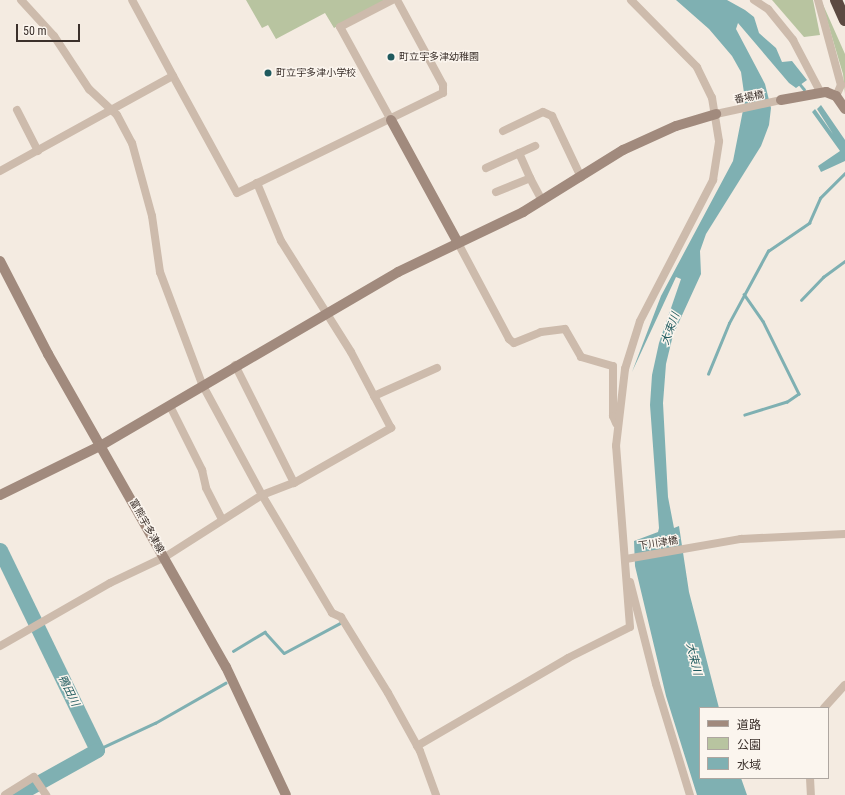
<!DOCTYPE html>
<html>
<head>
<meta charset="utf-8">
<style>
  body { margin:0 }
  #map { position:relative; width:845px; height:795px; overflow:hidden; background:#f4ebe1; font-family:"Roboto Condensed","Noto Sans JP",sans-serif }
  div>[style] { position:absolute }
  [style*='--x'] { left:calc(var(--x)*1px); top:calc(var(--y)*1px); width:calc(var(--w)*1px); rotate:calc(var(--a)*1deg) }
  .green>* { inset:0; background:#b8c4a0 }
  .water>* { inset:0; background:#7fb0b2 }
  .stream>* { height:2.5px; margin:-1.25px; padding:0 1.25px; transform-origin:1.25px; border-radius:1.25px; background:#7fb0b2 }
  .river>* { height:15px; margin:-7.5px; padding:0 7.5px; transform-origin:7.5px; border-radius:7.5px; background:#7fb0b2 }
  .street>* { height:8px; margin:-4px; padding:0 4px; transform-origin:4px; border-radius:4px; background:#cdbbac }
  .secondary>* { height:10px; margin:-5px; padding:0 5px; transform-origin:5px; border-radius:5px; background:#a18a7d }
  .highway>* { height:12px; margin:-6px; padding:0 6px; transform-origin:6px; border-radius:6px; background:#5c4a42 }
  .dots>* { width:11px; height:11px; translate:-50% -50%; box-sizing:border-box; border:2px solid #fbf5ee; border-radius:50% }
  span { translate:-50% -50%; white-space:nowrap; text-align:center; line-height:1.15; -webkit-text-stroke:3px #fbf5ee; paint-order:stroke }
  .poi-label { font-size:10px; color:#3b302b }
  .left { translate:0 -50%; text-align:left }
  .street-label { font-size:10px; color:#3b302b }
  .water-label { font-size:11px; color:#1f5a5e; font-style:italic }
  .legend { position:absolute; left:699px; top:707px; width:130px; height:72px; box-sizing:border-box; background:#fbf5ee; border:1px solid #aea6a0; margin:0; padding:5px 7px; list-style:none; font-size:12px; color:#3b302b }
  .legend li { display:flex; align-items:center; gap:8px; height:20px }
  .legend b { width:20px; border:1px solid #aea6a0 }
  .scale { position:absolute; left:16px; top:24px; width:64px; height:18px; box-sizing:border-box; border:2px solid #3b302b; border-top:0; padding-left:5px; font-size:12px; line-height:14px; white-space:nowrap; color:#3b302b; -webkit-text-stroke:3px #fbf5ee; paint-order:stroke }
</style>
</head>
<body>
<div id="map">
  <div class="green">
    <i style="clip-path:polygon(246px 0,385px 0,334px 28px,325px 13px,276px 39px,268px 25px,262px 28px)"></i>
    <i style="clip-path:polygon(772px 0,813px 0,820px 35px,804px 37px)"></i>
    <i style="clip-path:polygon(821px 0,845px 54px,845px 94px,843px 74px)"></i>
  </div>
  <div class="water">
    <i style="clip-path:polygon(676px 0,727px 0,745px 10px,754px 17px,759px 33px,776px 48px,782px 62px,792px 61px,807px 80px,796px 88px,789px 83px,738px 23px,736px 29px,765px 84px,771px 108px,769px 125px,761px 146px,706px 234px,700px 251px,701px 274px,673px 335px,666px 364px,663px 403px,668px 497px,674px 528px,679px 526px,689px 592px,719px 708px,700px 708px,700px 778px,741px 778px,747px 795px,697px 795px,666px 696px,635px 566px,634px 541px,658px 532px,659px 528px,650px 405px,652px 375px,659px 343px,681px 279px,676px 277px,632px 372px,661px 296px,733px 161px,745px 100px,741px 72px,732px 56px,709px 29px)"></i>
    <i style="clip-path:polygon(821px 105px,845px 140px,845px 161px,821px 172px,818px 166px,840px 151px,812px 112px,815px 109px,833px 134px,817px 109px)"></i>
  </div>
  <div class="stream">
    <i style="--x:799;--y:83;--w:8;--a:50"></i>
    <i style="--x:744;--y:294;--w:33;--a:55"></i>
    <i style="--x:763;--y:321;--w:81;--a:63.7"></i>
    <i style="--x:799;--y:394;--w:14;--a:146"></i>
    <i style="--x:787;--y:402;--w:44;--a:162.8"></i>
    <i style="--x:801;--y:300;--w:32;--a:-46"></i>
    <i style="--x:823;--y:277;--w:27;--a:-36"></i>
    <i style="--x:708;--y:374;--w:55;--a:-67.6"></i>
    <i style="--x:729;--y:323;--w:82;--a:-61.6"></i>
    <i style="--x:768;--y:251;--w:50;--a:-34.3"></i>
    <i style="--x:809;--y:223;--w:27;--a:-66"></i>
    <i style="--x:820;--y:198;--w:35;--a:-45"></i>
    <i style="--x:233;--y:651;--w:37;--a:-31"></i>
    <i style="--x:265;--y:632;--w:28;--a:48"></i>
    <i style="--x:284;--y:653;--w:66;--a:-28.1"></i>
    <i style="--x:97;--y:750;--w:64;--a:-25"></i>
    <i style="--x:155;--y:723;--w:81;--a:-29.7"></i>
  </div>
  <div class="river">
    <i style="--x:0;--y:550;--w:222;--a:64.1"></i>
    <i style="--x:97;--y:750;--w:93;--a:150.9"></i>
  </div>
  <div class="street">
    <i style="--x:21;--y:0;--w:49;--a:47.5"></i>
    <i style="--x:54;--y:36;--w:64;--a:56.6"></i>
    <i style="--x:89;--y:89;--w:38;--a:43"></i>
    <i style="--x:117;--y:115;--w:32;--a:62"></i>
    <i style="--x:132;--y:143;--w:76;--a:74.7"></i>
    <i style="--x:152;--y:216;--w:57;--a:81.9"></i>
    <i style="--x:160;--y:272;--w:120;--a:69.4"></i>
    <i style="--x:202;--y:384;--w:126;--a:61.6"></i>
    <i style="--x:262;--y:495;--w:137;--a:59.3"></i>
    <i style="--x:332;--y:613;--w:10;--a:24"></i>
    <i style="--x:341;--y:617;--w:89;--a:58.3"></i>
    <i style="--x:388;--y:693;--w:66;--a:61.1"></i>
    <i style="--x:420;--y:751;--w:47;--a:70"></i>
    <i style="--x:754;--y:0;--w:17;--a:33"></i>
    <i style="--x:768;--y:9;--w:40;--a:51"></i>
    <i style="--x:793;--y:40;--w:60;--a:62.2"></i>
    <i style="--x:818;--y:0;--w:88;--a:74.9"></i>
    <i style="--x:841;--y:85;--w:12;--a:114"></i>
    <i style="--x:173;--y:76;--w:133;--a:61.3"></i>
    <i style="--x:237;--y:193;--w:229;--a:-25.9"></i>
    <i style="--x:443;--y:93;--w:8;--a:-90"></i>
    <i style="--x:443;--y:85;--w:97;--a:-118.4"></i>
    <i style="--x:17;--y:110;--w:46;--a:62.9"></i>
    <i style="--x:716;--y:114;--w:66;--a:-12.2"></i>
    <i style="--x:391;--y:120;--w:106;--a:-118.7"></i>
    <i style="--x:340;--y:27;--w:59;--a:-27.4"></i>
    <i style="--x:503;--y:131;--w:44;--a:-25.4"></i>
    <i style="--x:543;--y:112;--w:10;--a:24"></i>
    <i style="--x:552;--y:116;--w:68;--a:64.6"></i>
    <i style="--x:519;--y:153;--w:27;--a:66"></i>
    <i style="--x:486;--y:168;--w:54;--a:-24.2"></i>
    <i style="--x:0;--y:171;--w:197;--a:-28.8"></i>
    <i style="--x:173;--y:76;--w:86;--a:-118.3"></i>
    <i style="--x:496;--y:192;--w:37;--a:-22"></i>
    <i style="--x:530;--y:178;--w:26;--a:62"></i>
    <i style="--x:458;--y:243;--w:109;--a:62"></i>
    <i style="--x:509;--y:339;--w:6;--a:39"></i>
    <i style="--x:514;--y:343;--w:29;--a:-22"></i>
    <i style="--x:541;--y:332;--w:24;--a:-7"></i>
    <i style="--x:565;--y:329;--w:32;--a:60"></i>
    <i style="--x:581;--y:357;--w:33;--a:16"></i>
    <i style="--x:613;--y:366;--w:50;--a:90"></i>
    <i style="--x:613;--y:416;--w:8;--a:67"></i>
    <i style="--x:235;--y:365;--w:132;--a:63.4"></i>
    <i style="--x:374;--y:396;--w:69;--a:-24"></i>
    <i style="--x:170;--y:406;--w:72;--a:63.4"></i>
    <i style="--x:202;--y:470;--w:18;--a:77"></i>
    <i style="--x:206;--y:488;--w:34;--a:63"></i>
    <i style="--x:626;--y:559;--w:117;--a:-9.9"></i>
    <i style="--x:741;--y:539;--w:104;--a:-2.8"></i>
    <i style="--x:630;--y:582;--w:105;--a:75.7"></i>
    <i style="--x:656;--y:684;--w:116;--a:73"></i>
    <i style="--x:0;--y:646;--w:127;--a:-29.8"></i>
    <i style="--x:110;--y:583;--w:61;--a:-25.3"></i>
    <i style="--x:165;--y:557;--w:115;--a:-32.6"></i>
    <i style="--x:262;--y:495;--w:34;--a:-21"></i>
    <i style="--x:294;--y:483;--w:112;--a:-29.6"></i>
    <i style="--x:391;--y:428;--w:86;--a:-117.8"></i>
    <i style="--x:351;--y:352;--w:131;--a:-122.2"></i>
    <i style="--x:281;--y:241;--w:63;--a:-112.5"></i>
    <i style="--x:824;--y:708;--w:31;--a:-48"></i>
    <i style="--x:417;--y:746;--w:175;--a:-30.2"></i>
    <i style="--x:568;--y:658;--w:69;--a:-26.6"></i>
    <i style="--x:630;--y:627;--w:182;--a:-94.4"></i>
    <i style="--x:616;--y:446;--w:78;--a:-83.3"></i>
    <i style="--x:625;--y:369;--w:50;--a:-72.6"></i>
    <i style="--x:640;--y:321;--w:159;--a:-62.6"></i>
    <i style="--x:713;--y:180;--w:39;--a:-81"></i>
    <i style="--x:719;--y:141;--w:44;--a:-99.2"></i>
    <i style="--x:712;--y:98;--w:34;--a:-116"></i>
    <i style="--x:697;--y:67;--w:94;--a:-134.6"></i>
    <i style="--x:810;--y:778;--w:17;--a:87"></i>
    <i style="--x:5;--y:795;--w:34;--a:-32"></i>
    <i style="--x:34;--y:777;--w:22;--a:56"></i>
  </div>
  <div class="secondary">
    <i style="--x:781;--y:100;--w:46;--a:-10.1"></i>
    <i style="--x:826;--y:92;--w:11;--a:22"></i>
    <i style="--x:836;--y:96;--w:16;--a:55"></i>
    <i style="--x:391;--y:120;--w:140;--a:61.4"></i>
    <i style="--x:0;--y:261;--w:105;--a:62.7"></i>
    <i style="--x:48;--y:354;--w:360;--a:60.4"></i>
    <i style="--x:226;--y:667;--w:141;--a:64.9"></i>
    <i style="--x:0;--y:495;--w:114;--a:-26.1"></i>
    <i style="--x:102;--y:445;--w:343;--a:-30.3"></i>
    <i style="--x:398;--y:272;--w:139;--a:-25.6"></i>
    <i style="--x:523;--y:212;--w:118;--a:-31.8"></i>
    <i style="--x:623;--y:150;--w:58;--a:-24.4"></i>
    <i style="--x:676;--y:126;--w:42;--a:-16.7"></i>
  </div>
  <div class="highway">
    <i style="--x:836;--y:0;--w:22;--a:66"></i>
  </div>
  <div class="dots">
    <i style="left:391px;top:57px;background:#1f5a5e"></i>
    <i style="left:268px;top:73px;background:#1f5a5e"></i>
  </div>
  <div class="poi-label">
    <span class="left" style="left:399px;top:57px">町立宇多津幼稚園</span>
    <span class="left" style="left:276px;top:73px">町立宇多津小学校</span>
  </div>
  <div class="street-label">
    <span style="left:749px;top:97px;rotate:-11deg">番場橋</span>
    <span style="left:147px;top:526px;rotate:61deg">富熊宇多津線</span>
    <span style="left:658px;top:543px;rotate:-9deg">下川津橋</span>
  </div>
  <div class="water-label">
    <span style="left:671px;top:329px;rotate:-70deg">大束川</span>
    <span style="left:693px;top:659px;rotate:76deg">大束川</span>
    <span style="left:68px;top:691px;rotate:64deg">鴨田川</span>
  </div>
  <ul class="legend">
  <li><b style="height:5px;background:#a18a7d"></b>道路</li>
  <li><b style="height:11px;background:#b8c4a0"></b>公園</li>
  <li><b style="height:11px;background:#7fb0b2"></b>水域</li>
  </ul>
  <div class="scale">50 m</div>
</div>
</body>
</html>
